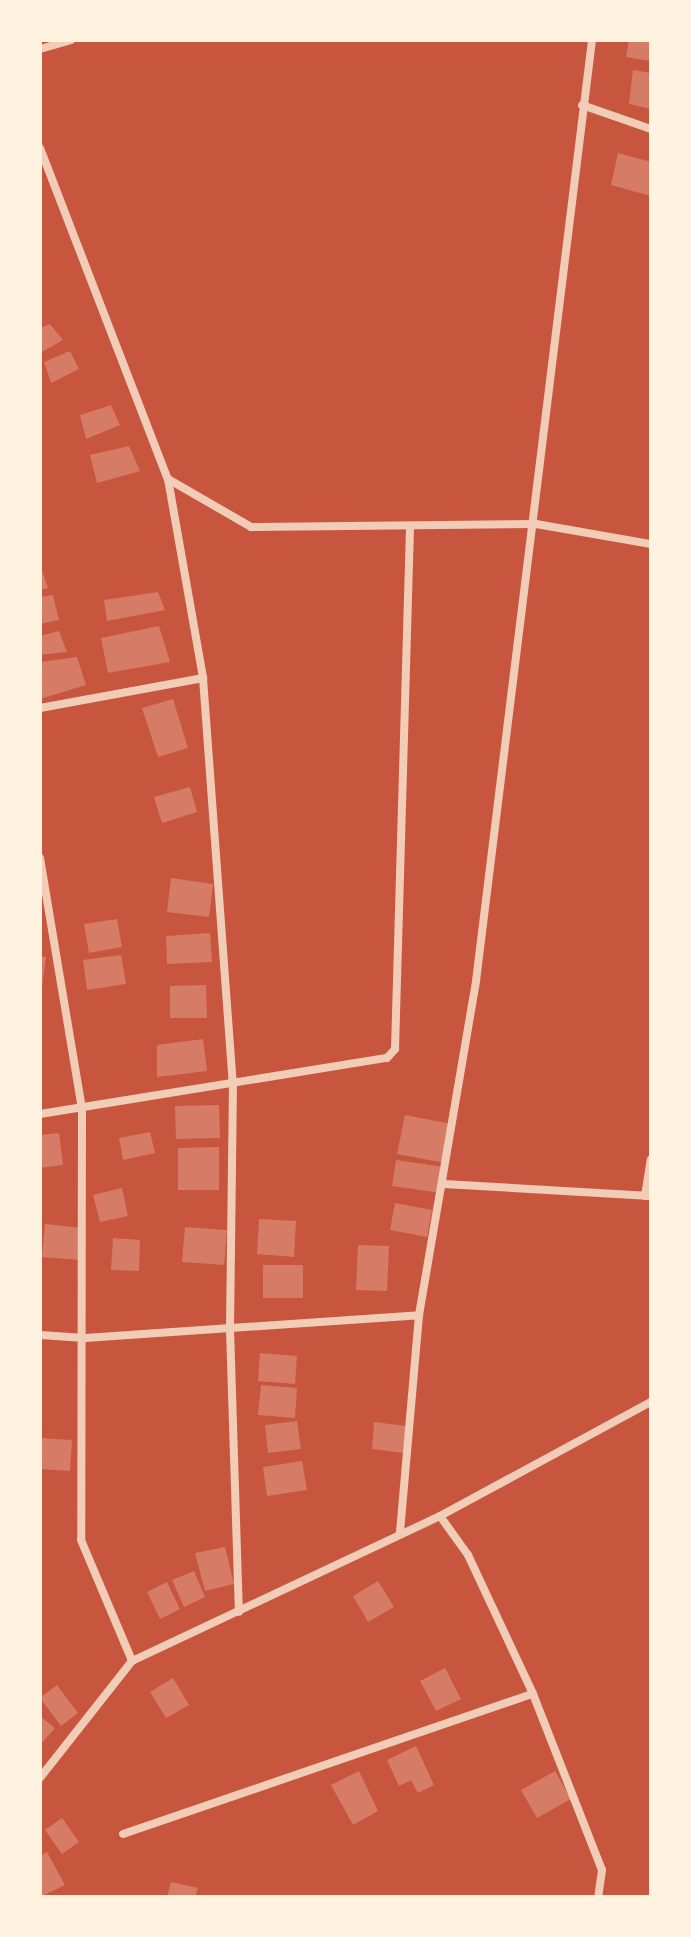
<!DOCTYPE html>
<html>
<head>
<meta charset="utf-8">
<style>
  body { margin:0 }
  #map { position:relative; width:691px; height:1937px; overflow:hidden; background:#c8553d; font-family:"Source Sans 3",sans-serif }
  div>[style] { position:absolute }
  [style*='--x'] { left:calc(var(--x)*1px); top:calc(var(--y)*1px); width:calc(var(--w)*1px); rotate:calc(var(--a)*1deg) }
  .building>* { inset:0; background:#d67c66 }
  .minor>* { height:8px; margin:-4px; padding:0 4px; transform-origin:4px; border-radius:4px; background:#f1ccb7 }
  span { translate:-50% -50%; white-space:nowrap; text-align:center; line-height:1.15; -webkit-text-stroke:7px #fff3e0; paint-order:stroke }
  .frame { position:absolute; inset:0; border:42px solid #fff3e0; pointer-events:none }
</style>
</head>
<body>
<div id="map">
  <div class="building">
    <i style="clip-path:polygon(629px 40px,651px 40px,651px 61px,626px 57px)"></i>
    <i style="clip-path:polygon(633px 70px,651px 73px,651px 109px,629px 104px)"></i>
    <i style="clip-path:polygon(618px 153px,651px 162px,651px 196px,611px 185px)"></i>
    <i style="clip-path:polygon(50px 324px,63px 340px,40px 353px,40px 328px)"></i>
    <i style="clip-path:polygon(70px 351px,79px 369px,51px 383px,44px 362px)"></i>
    <i style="clip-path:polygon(111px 405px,120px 425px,86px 439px,80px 415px)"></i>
    <i style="clip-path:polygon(129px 446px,140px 471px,97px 483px,90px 455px)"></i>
    <i style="clip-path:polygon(40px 565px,48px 588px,40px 590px)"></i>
    <i style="clip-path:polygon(158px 592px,165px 610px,107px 621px,104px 600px)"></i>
    <i style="clip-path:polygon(53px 595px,59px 620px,40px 624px,40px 597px)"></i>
    <i style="clip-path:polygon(159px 626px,170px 662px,108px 673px,101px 638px)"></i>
    <i style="clip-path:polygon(59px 631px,67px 652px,40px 655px,40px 636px)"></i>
    <i style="clip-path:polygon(77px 657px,86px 685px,40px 699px,40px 662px)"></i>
    <i style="clip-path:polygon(173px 699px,188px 748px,158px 757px,142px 708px)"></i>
    <i style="clip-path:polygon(190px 787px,197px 812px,162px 823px,154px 797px)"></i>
    <i style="clip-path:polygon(171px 878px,213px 884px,209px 917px,167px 912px)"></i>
    <i style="clip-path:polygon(117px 919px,122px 947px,89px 953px,84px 924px)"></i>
    <i style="clip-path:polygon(210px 933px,212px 962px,167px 964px,166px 936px)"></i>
    <i style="clip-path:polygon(121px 955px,126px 984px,87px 990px,83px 960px)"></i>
    <i style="clip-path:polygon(40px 956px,46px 957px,42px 987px,40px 987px)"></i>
    <i style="clip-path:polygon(206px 985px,207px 1018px,170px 1018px,170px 986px)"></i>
    <i style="clip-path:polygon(203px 1039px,207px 1071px,157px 1077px,157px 1045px)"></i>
    <i style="clip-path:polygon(219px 1105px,220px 1138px,176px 1139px,175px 1106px)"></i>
    <i style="clip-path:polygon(405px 1115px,452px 1124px,445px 1163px,397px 1154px)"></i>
    <i style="clip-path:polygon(150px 1132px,155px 1153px,123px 1160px,119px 1138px)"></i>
    <i style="clip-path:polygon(59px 1133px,63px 1165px,40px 1168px,40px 1135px)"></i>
    <i style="clip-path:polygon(219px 1147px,219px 1190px,178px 1190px,178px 1148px)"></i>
    <i style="clip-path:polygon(396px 1160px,444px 1167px,441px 1193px,392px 1186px)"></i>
    <i style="clip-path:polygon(122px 1188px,128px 1216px,100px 1222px,93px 1195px)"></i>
    <i style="clip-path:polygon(395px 1203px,432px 1210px,427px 1237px,390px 1230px)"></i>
    <i style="clip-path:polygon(259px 1219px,296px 1221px,294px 1257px,257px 1254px)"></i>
    <i style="clip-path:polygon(45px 1224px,82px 1228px,79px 1260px,42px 1257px)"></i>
    <i style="clip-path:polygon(185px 1227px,227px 1230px,224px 1265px,182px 1262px)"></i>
    <i style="clip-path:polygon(113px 1238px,140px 1240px,139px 1271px,111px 1270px)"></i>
    <i style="clip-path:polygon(358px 1245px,389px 1246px,387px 1291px,356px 1290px)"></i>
    <i style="clip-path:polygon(263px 1265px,303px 1265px,303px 1298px,263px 1298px)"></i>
    <i style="clip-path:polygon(260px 1353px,297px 1356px,295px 1384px,258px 1381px)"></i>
    <i style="clip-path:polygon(261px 1385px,297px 1388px,295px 1418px,258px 1415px)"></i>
    <i style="clip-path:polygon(297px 1421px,301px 1449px,268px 1453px,265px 1425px)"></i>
    <i style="clip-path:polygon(374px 1422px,406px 1426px,403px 1453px,372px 1449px)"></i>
    <i style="clip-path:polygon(40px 1438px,72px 1440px,70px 1471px,40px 1469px)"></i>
    <i style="clip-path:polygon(302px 1461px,307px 1490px,267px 1496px,263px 1467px)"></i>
    <i style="clip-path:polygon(225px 1547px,234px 1584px,205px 1591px,195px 1553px)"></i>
    <i style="clip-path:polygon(194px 1571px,205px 1597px,184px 1607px,172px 1580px)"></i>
    <i style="clip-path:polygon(378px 1581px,394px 1607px,368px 1622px,353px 1596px)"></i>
    <i style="clip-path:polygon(167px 1582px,180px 1609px,160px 1619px,147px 1592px)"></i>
    <i style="clip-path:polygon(445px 1668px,461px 1699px,436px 1711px,420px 1681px)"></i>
    <i style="clip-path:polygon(173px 1678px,189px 1705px,166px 1718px,150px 1692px)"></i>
    <i style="clip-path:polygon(57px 1685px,78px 1713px,61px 1726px,40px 1698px)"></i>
    <i style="clip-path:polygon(40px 1716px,55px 1728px,40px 1745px)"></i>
    <i style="clip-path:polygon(416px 1746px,434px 1785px,418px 1793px,411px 1780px,399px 1786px,387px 1760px)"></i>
    <i style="clip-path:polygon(359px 1771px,378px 1811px,353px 1825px,331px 1785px)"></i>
    <i style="clip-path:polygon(555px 1771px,571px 1799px,537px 1818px,521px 1790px)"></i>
    <i style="clip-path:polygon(62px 1818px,79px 1842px,62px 1854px,45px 1830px)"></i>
    <i style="clip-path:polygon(47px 1852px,65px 1885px,40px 1897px,40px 1856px)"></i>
    <i style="clip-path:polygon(171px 1882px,198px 1888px,195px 1897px,167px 1897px)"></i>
  </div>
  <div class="minor">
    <i style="--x:40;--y:49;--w:32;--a:-16"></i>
    <i style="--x:582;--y:105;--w:73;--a:19.2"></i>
    <i style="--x:40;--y:148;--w:355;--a:68.9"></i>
    <i style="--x:168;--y:479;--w:202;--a:80"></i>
    <i style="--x:203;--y:678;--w:406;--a:85.8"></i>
    <i style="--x:233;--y:1083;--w:246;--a:90.7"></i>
    <i style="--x:230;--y:1329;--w:283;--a:88.2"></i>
    <i style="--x:168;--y:479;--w:96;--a:30"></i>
    <i style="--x:251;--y:527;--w:285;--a:-0.6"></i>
    <i style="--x:536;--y:524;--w:117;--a:9.9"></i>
    <i style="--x:40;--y:708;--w:166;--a:-10.4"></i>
    <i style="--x:40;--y:858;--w:254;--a:80.5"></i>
    <i style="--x:82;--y:1108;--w:432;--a:90.1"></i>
    <i style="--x:81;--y:1540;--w:131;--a:67.1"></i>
    <i style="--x:132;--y:1661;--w:149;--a:128.2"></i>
    <i style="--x:40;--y:1114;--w:351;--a:-9.2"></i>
    <i style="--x:387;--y:1058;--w:12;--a:-48"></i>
    <i style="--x:395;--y:1049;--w:520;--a:-88.35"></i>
    <i style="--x:444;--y:1184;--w:207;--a:3.3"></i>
    <i style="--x:645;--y:1196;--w:37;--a:-81"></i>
    <i style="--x:419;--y:1315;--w:339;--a:-80.3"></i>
    <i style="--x:476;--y:981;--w:948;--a:-82.97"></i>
    <i style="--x:40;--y:1335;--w:45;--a:3.8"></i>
    <i style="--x:85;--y:1338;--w:335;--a:-3.9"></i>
    <i style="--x:419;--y:1315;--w:220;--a:95"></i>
    <i style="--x:440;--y:1516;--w:48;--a:54.3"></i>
    <i style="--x:468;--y:1555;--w:153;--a:64.9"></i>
    <i style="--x:533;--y:1694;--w:189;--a:68.6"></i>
    <i style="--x:602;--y:1870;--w:27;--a:98"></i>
    <i style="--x:132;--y:1661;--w:340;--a:-25.2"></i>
    <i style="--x:440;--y:1516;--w:240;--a:-28.4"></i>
    <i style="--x:123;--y:1834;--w:433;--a:-18.9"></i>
  </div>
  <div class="frame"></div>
</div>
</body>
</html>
